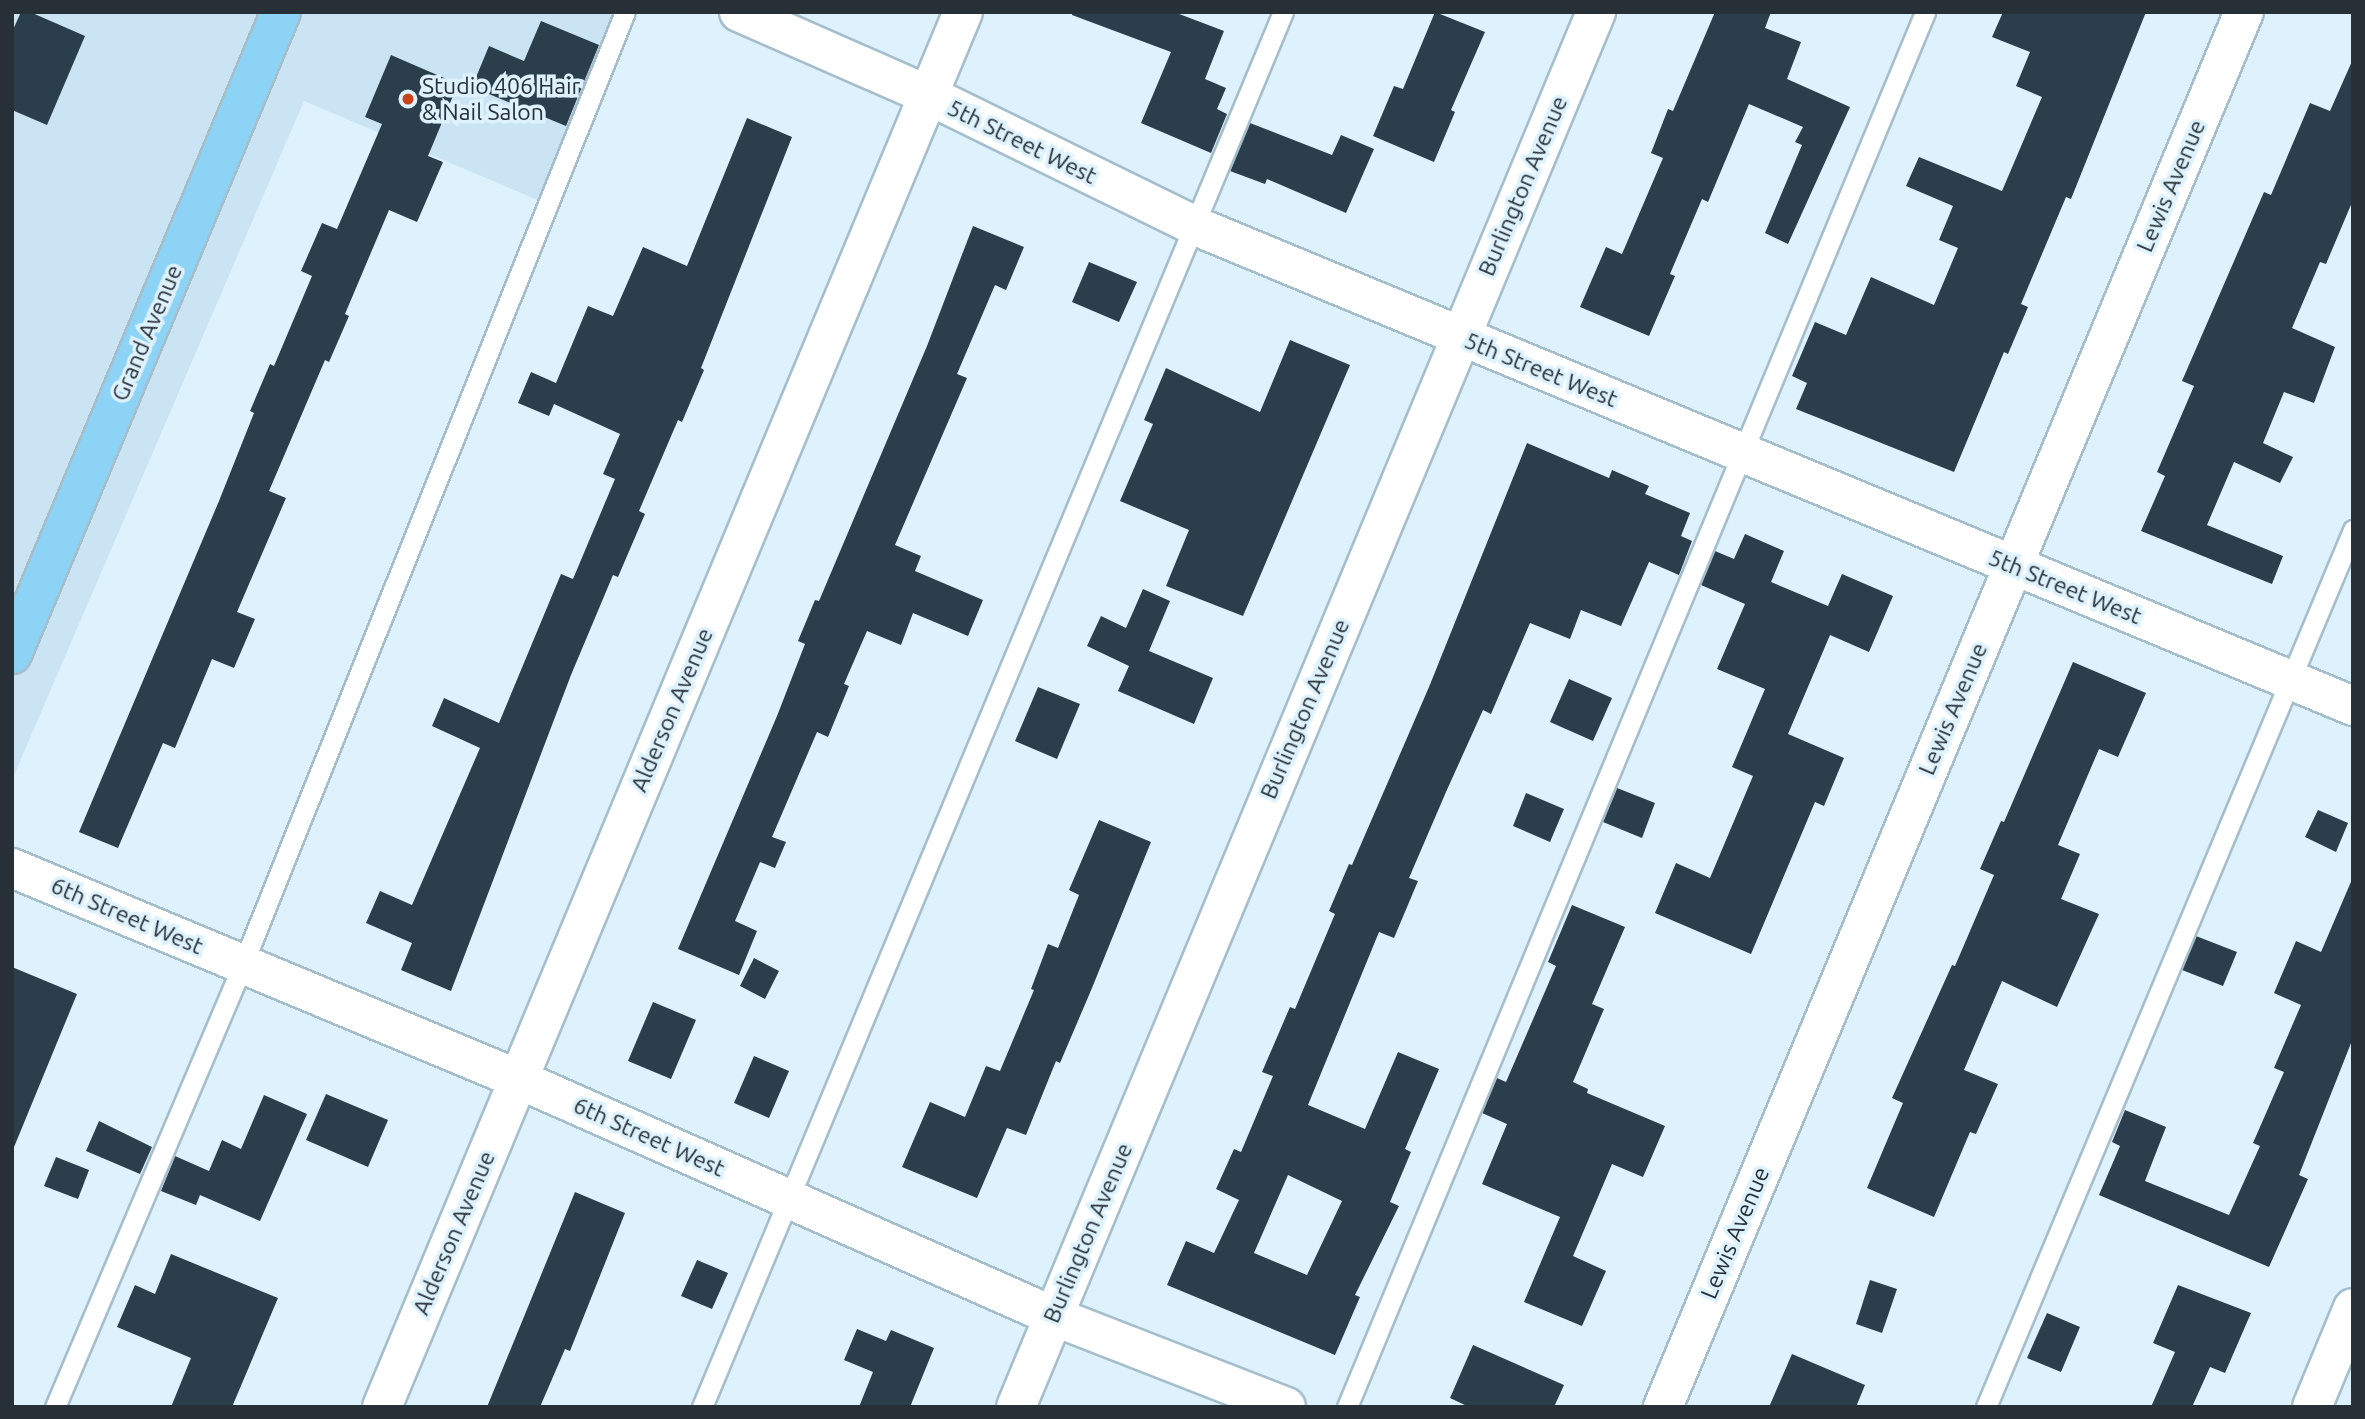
<!DOCTYPE html>
<html>
<head>
<meta charset="utf-8">
<style>
  body { margin:0 }
  #map { position:relative; width:2365px; height:1419px; overflow:hidden; background:#def2fe; font-family:Ubuntu,sans-serif }
  div>[style] { position:absolute }
  [style*='--x'] { left:calc(var(--x)*1px); top:calc(var(--y)*1px); width:calc(var(--w)*1px); rotate:calc(var(--a)*1deg) }
  .built>* { inset:0; background:#cbe4f4 }
  .building>* { inset:0; background:#2a3f4b }
  .roads { filter:drop-shadow(2px 0 #a5becc) drop-shadow(-2px 0 #a5becc) drop-shadow(0 2px #a5becc) drop-shadow(0 -2px #a5becc) }
  .service>* { height:19px; margin:-9.5px; padding:0 9.5px; transform-origin:9.5px; border-radius:9.5px; background:#fff }
  .minor>* { height:38px; margin:-19px; padding:0 19px; transform-origin:19px; border-radius:19px; background:#fff }
  .tertiary>* { height:38px; margin:-19px; padding:0 19px; transform-origin:19px; border-radius:19px; background:#fff }
  .primary>* { height:38px; margin:-19px; padding:0 19px; transform-origin:19px; border-radius:19px; background:#8cd3f6 }
  .dots>* { width:19px; height:19px; translate:-50% -50%; box-sizing:border-box; border:4px solid #def2fe; border-radius:50% }
  span { translate:-50% -50%; white-space:nowrap; text-align:center; line-height:1.15; -webkit-text-stroke:7px #def2fe; paint-order:stroke }
  .poi-label { font-size:23px; color:#273036 }
  .left { translate:0 -50%; text-align:left }
  .street-label { font-size:23px; color:#273036 }
  .frame { position:absolute; inset:0; border:14px solid #273036; pointer-events:none }
</style>
</head>
<body>
<div id="map">
  <div class="built">
    <i style="clip-path:polygon(12px 12px,625px 12px,547px 204px,304px 101px,12px 780px)"></i>
  </div>
  <div class="building">
    <i style="clip-path:polygon(21px 12px,30px 12px,85px 36px,47px 125px,12px 110px,12px 32px)"></i>
    <i style="clip-path:polygon(1072px 12px,1174px 12px,1224px 31px,1205px 79px,1226px 88px,1217px 109px,1227px 114px,1211px 153px,1141px 123px,1171px 52px,1072px 15px)"></i>
    <i style="clip-path:polygon(1435px 12px,1485px 32px,1451px 110px,1455px 112px,1434px 162px,1373px 136px,1394px 86px,1403px 89px)"></i>
    <i style="clip-path:polygon(1715px 12px,1771px 12px,1765px 28px,1801px 42px,1787px 79px,1850px 107px,1788px 244px,1765px 233px,1802px 145px,1795px 142px,1803px 127px,1749px 104px,1708px 202px,1702px 199px,1670px 274px,1675px 276px,1649px 336px,1580px 307px,1606px 247px,1622px 254px,1663px 158px,1651px 153px,1668px 109px,1673px 111px)"></i>
    <i style="clip-path:polygon(2003px 12px,2146px 12px,2071px 199px,2066px 197px,2021px 304px,2028px 307px,2008px 354px,2004px 352px,1954px 472px,1796px 409px,1807px 383px,1792px 376px,1815px 322px,1846px 335px,1871px 277px,1934px 305px,1958px 248px,1939px 240px,1953px 206px,1906px 186px,1919px 157px,2002px 191px,2042px 97px,2016px 86px,2030px 52px,1992px 37px)"></i>
    <i style="clip-path:polygon(541px 21px,599px 45px,566px 126px,472px 87px,489px 46px,524px 61px)"></i>
    <i style="clip-path:polygon(391px 55px,458px 84px,428px 156px,443px 162px,417px 222px,389px 210px,345px 314px,349px 316px,329px 362px,325px 360px,269px 491px,286px 498px,237px 612px,255px 619px,234px 668px,212px 659px,175px 748px,163px 743px,118px 848px,79px 832px,219px 501px,254px 413px,250px 411px,270px 364px,274px 366px,312px 276px,301px 271px,322px 223px,337px 229px,382px 124px,365px 117px)"></i>
    <i style="clip-path:polygon(2353px 59px,2353px 200px,2326px 264px,2320px 262px,2292px 328px,2335px 347px,2314px 403px,2284px 392px,2263px 443px,2293px 457px,2280px 483px,2234px 462px,2207px 525px,2283px 556px,2272px 584px,2141px 531px,2165px 476px,2157px 472px,2194px 386px,2182px 381px,2264px 192px,2271px 195px,2310px 103px,2330px 111px)"></i>
    <i style="clip-path:polygon(747px 118px,792px 137px,701px 368px,704px 370px,682px 422px,678px 420px,639px 511px,645px 514px,618px 577px,613px 575px,571px 675px,451px 991px,401px 970px,412px 943px,366px 923px,380px 891px,412px 905px,480px 748px,432px 726px,444px 698px,499px 723px,561px 574px,573px 579px,615px 479px,603px 474px,620px 434px,554px 404px,549px 416px,518px 403px,531px 372px,556px 383px,588px 306px,613px 316px,643px 247px,687px 266px)"></i>
    <i style="clip-path:polygon(1250px 123px,1332px 155px,1341px 135px,1374px 149px,1346px 213px,1267px 179px,1265px 184px,1230px 171px)"></i>
    <i style="clip-path:polygon(973px 226px,1024px 247px,1006px 290px,995px 285px,957px 374px,967px 378px,895px 545px,921px 556px,915px 571px,983px 600px,968px 636px,913px 613px,901px 645px,867px 631px,844px 684px,849px 686px,828px 737px,817px 732px,772px 837px,786px 842px,775px 868px,760px 862px,735px 921px,757px 931px,739px 975px,678px 949px,777px 716px,805px 644px,798px 641px,815px 600px,819px 601px,927px 346px)"></i>
    <i style="clip-path:polygon(1089px 262px,1137px 282px,1119px 322px,1072px 302px)"></i>
    <i style="clip-path:polygon(1290px 340px,1350px 365px,1243px 616px,1166px 586px,1189px 530px,1120px 501px,1153px 424px,1144px 420px,1166px 368px,1260px 412px)"></i>
    <i style="clip-path:polygon(evenodd,1527px 443px,1609px 478px,1612px 470px,1649px 486px,1645px 494px,1690px 513px,1681px 536px,1692px 541px,1679px 575px,1649px 562px,1621px 626px,1581px 610px,1570px 639px,1530px 623px,1491px 714px,1483px 710px,1446px 792px,1409px 878px,1418px 881px,1394px 938px,1379px 932px,1308px 1105px,1365px 1129px,1398px 1052px,1439px 1069px,1405px 1149px,1411px 1152px,1390px 1202px,1399px 1206px,1355px 1295px,1360px 1297px,1335px 1355px,1167px 1285px,1186px 1241px,1214px 1253px,1239px 1200px,1216px 1189px,1234px 1149px,1241px 1152px,1273px 1076px,1262px 1072px,1290px 1007px,1295px 1009px,1335px 914px,1329px 911px,1349px 864px,1352px 865px,1429px 687px,1527px 443px,1288px 1175px,1342px 1201px,1307px 1275px,1254px 1253px,1288px 1175px)"></i>
    <i style="clip-path:polygon(1745px 534px,1784px 551px,1771px 582px,1828px 606px,1842px 574px,1893px 596px,1869px 652px,1830px 635px,1788px 734px,1844px 758px,1824px 806px,1815px 802px,1751px 954px,1655px 913px,1676px 863px,1710px 878px,1753px 776px,1732px 767px,1765px 689px,1717px 669px,1745px 604px,1701px 585px,1715px 551px,1734px 559px)"></i>
    <i style="clip-path:polygon(1143px 589px,1170px 601px,1149px 651px,1213px 678px,1194px 724px,1118px 691px,1129px 666px,1087px 646px,1101px 616px,1126px 628px)"></i>
    <i style="clip-path:polygon(2073px 662px,2146px 693px,2118px 757px,2099px 749px,2058px 845px,2080px 854px,2061px 899px,2099px 914px,2057px 1007px,2002px 981px,1964px 1070px,1998px 1084px,1976px 1134px,1970px 1132px,1934px 1217px,1867px 1188px,1903px 1103px,1892px 1098px,1952px 965px,1955px 966px,1994px 875px,1980px 869px,2001px 821px,2004px 822px)"></i>
    <i style="clip-path:polygon(1569px 679px,1612px 698px,1593px 741px,1550px 722px)"></i>
    <i style="clip-path:polygon(1038px 687px,1080px 704px,1057px 759px,1015px 741px)"></i>
    <i style="clip-path:polygon(1617px 788px,1655px 803px,1642px 838px,1603px 822px)"></i>
    <i style="clip-path:polygon(1526px 793px,1564px 809px,1550px 842px,1513px 826px)"></i>
    <i style="clip-path:polygon(2318px 810px,2348px 823px,2336px 852px,2305px 837px)"></i>
    <i style="clip-path:polygon(1099px 820px,1151px 842px,1092px 988px,1060px 1063px,1056px 1061px,1026px 1135px,1007px 1128px,977px 1198px,902px 1167px,930px 1102px,965px 1117px,986px 1066px,1000px 1071px,1034px 990px,1031px 989px,1048px 944px,1058px 948px,1079px 895px,1069px 890px)"></i>
    <i style="clip-path:polygon(2353px 877px,2353px 1038px,2299px 1175px,2308px 1179px,2269px 1267px,2099px 1195px,2120px 1146px,2112px 1142px,2125px 1110px,2166px 1127px,2145px 1181px,2229px 1215px,2260px 1146px,2253px 1143px,2284px 1072px,2274px 1068px,2301px 1005px,2274px 993px,2296px 941px,2321px 952px)"></i>
    <i style="clip-path:polygon(1572px 905px,1625px 927px,1592px 1004px,1604px 1009px,1573px 1082px,1588px 1089px,1587px 1093px,1665px 1126px,1643px 1177px,1612px 1164px,1573px 1256px,1606px 1271px,1582px 1326px,1524px 1302px,1560px 1217px,1482px 1184px,1507px 1124px,1482px 1113px,1497px 1078px,1506px 1082px,1556px 966px,1548px 962px)"></i>
    <i style="clip-path:polygon(2196px 936px,2237px 952px,2223px 986px,2182px 970px)"></i>
    <i style="clip-path:polygon(754px 958px,779px 971px,765px 999px,740px 986px)"></i>
    <i style="clip-path:polygon(12px 967px,77px 994px,12px 1152px)"></i>
    <i style="clip-path:polygon(653px 1002px,696px 1020px,671px 1079px,628px 1061px)"></i>
    <i style="clip-path:polygon(754px 1056px,789px 1071px,769px 1118px,734px 1103px)"></i>
    <i style="clip-path:polygon(326px 1094px,388px 1120px,368px 1167px,306px 1140px)"></i>
    <i style="clip-path:polygon(264px 1095px,307px 1114px,260px 1221px,200px 1195px,196px 1205px,161px 1191px,175px 1156px,209px 1171px,222px 1140px,241px 1149px)"></i>
    <i style="clip-path:polygon(99px 1121px,152px 1147px,140px 1174px,86px 1151px)"></i>
    <i style="clip-path:polygon(56px 1157px,89px 1170px,78px 1199px,44px 1186px)"></i>
    <i style="clip-path:polygon(575px 1192px,625px 1213px,570px 1351px,565px 1349px,540px 1407px,487px 1407px)"></i>
    <i style="clip-path:polygon(171px 1254px,278px 1298px,232px 1407px,171px 1407px,191px 1358px,117px 1327px,135px 1285px,155px 1294px)"></i>
    <i style="clip-path:polygon(697px 1260px,728px 1273px,712px 1309px,681px 1296px)"></i>
    <i style="clip-path:polygon(1870px 1280px,1897px 1289px,1882px 1333px,1856px 1324px)"></i>
    <i style="clip-path:polygon(2178px 1285px,2251px 1313px,2225px 1373px,2210px 1367px,2192px 1407px,2151px 1407px,2175px 1352px,2153px 1343px)"></i>
    <i style="clip-path:polygon(2047px 1313px,2080px 1327px,2061px 1372px,2027px 1358px)"></i>
    <i style="clip-path:polygon(857px 1329px,886px 1341px,891px 1330px,934px 1348px,910px 1407px,859px 1407px,873px 1372px,844px 1360px)"></i>
    <i style="clip-path:polygon(1473px 1345px,1564px 1385px,1554px 1407px,1469px 1407px,1450px 1398px)"></i>
    <i style="clip-path:polygon(1792px 1354px,1865px 1385px,1856px 1407px,1769px 1407px)"></i>
  </div>
  <div class="roads">
    <div class="service">
      <i style="--x:55;--y:1407;--w:481;--a:-67"></i>
      <i style="--x:243;--y:964;--w:1026;--a:-68.14"></i>
      <i style="--x:702;--y:1407;--w:1511;--a:-67.39"></i>
      <i style="--x:1347;--y:1407;--w:1510;--a:-67.49"></i>
      <i style="--x:1986;--y:1407;--w:951;--a:-67.29"></i>
    </div>
    <div class="minor">
      <i style="--x:382;--y:1407;--w:1511;--a:-67.39"></i>
      <i style="--x:1016;--y:1407;--w:1511;--a:-67.42"></i>
      <i style="--x:2312;--y:1407;--w:107;--a:-67.5"></i>
    </div>
    <div class="tertiary">
      <i style="--x:739;--y:12;--w:206;--a:23.7"></i>
      <i style="--x:928;--y:95;--w:295;--a:26.1"></i>
      <i style="--x:1193;--y:225;--w:1256;--a:22.52"></i>
      <i style="--x:12;--y:868;--w:548;--a:22.64"></i>
      <i style="--x:518;--y:1079;--w:585;--a:23.89"></i>
      <i style="--x:1053;--y:1316;--w:250;--a:21.3"></i>
      <i style="--x:1663;--y:1407;--w:1511;--a:-67.39"></i>
    </div>
    <div class="primary">
      <i style="--x:12;--y:654;--w:696;--a:-67.27"></i>
    </div>
  </div>
  <div class="dots">
    <i style="left:408px;top:99px;background:#ca4216"></i>
  </div>
  <div class="poi-label">
    <span class="left" style="left:422px;top:99px">Studio 406 Hair<br>&amp; Nail Salon</span>
  </div>
  <div class="street-label">
    <span style="left:1022px;top:142px;rotate:26deg">5th Street West</span>
    <span style="left:1523px;top:186px;rotate:-67deg">Burlington Avenue</span>
    <span style="left:2171px;top:186px;rotate:-67deg">Lewis Avenue</span>
    <span style="left:147px;top:333px;rotate:-67deg">Grand Avenue</span>
    <span style="left:1541px;top:370px;rotate:22deg">5th Street West</span>
    <span style="left:2065px;top:587px;rotate:22deg">5th Street West</span>
    <span style="left:1305px;top:709px;rotate:-67deg">Burlington Avenue</span>
    <span style="left:1953px;top:709px;rotate:-67deg">Lewis Avenue</span>
    <span style="left:672px;top:710px;rotate:-67deg">Alderson Avenue</span>
    <span style="left:127px;top:916px;rotate:23deg">6th Street West</span>
    <span style="left:649px;top:1137px;rotate:24deg">6th Street West</span>
    <span style="left:454px;top:1233px;rotate:-67deg">Alderson Avenue</span>
    <span style="left:1088px;top:1233px;rotate:-67deg">Burlington Avenue</span>
    <span style="left:1735px;top:1233px;rotate:-67deg">Lewis Avenue</span>
  </div>
  <div class="frame"></div>
</div>
</body>
</html>
